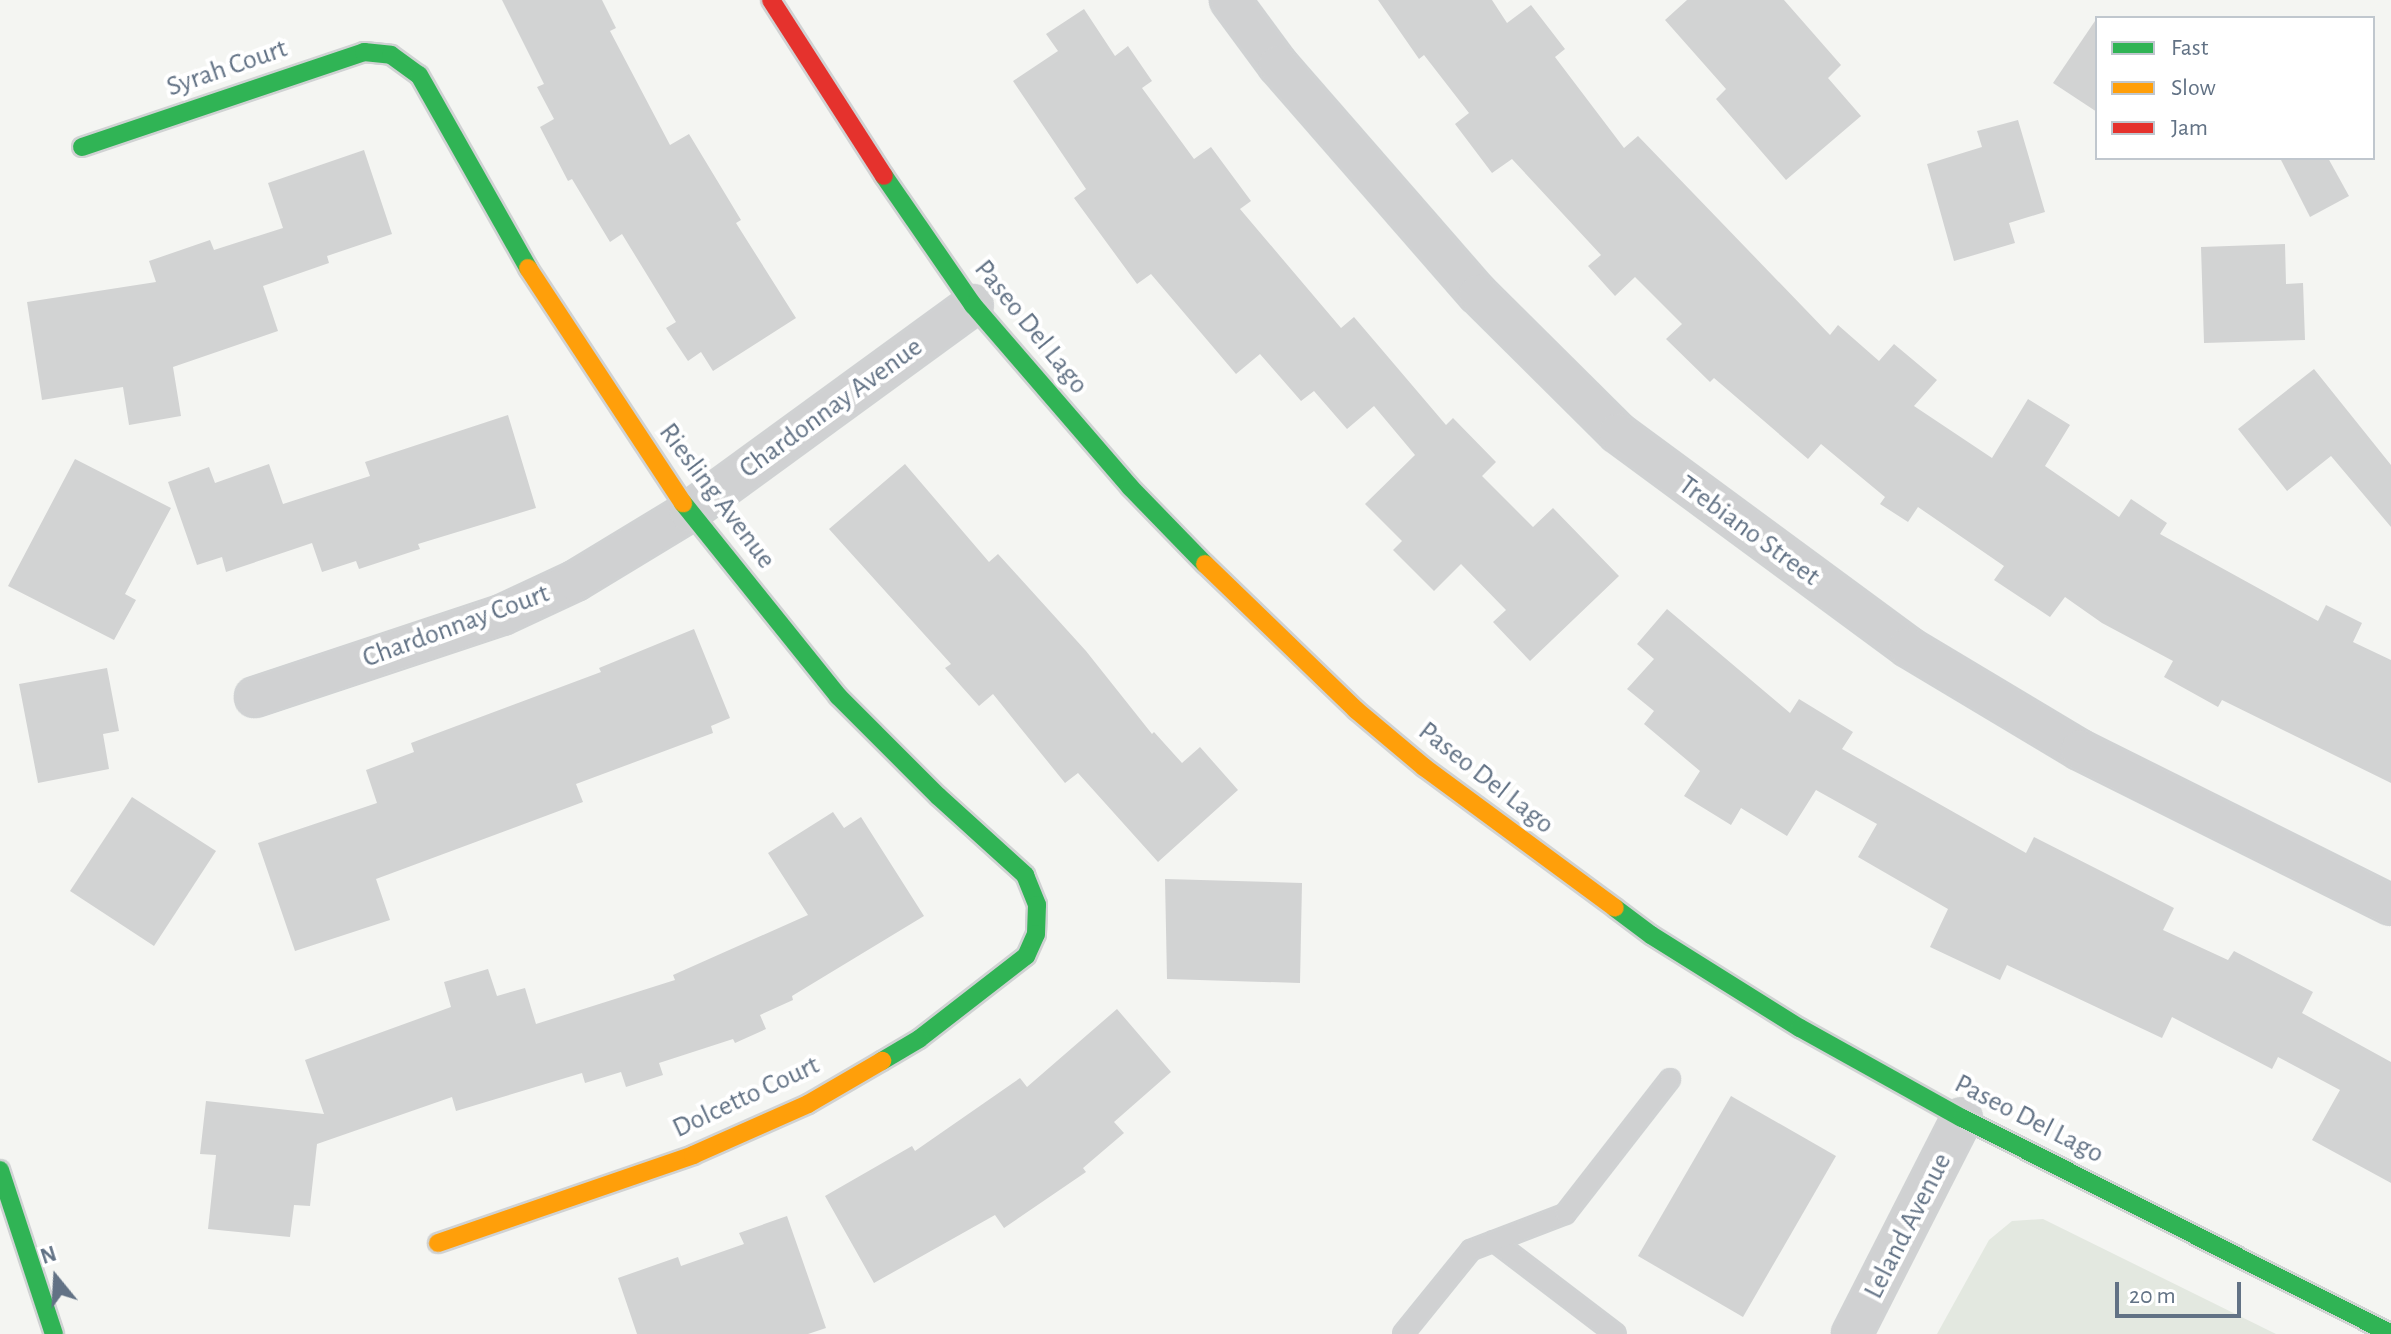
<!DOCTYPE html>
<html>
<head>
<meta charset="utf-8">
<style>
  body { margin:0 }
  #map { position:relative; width:2391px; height:1334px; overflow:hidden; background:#f4f5f2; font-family:"Alegreya Sans",sans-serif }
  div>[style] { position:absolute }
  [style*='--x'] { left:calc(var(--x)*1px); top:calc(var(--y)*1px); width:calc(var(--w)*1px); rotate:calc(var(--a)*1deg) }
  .green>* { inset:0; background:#e3e8e0 }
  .building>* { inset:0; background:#d2d3d3 }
  .roads { filter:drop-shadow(2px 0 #d0d2d3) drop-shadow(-2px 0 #d0d2d3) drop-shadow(0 2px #d0d2d3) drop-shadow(0 -2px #d0d2d3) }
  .lane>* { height:18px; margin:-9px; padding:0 9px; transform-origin:9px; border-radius:9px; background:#d0d1d2 }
  .street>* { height:38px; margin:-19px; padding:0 19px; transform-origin:19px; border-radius:19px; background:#d0d1d2 }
  .fast>* { height:18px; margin:-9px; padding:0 9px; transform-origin:9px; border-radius:9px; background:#30b455 }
  .slow>* { height:18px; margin:-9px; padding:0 9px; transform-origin:9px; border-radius:9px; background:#ff9f0a }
  .jam>* { height:18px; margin:-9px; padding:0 9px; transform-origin:9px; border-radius:9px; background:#e5322d }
  span { translate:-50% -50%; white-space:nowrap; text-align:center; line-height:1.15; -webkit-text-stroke:8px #fff; paint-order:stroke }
  .street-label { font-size:28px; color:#627285 }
  .legend { position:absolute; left:2095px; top:16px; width:280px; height:144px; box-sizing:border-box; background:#fff; border:2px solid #c0c7ce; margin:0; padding:10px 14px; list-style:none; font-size:24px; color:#627285 }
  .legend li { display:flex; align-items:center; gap:16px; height:40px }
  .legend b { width:40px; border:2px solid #c0c7ce }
  .north { position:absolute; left:16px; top:1238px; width:80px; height:80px; -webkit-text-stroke:6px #fff; paint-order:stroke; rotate:342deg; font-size:22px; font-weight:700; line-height:32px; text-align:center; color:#627285 }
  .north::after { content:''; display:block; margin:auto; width:28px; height:36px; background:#627285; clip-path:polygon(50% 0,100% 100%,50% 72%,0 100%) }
  .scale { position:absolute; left:2115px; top:1282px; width:126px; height:36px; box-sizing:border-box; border:4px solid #627285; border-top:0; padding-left:10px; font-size:24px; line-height:28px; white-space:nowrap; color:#627285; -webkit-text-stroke:6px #fff; paint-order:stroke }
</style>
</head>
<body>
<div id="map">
  <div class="green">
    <i style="clip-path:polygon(2043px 1219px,2276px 1334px,1937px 1334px,1989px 1240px,2012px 1221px)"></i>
  </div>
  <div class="building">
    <i style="clip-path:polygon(502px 0,602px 0,616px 28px,610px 31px,670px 145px,689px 134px,741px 220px,736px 223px,796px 318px,713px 371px,701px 352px,688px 361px,666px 328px,676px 322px,622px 234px,610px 242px,572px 179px,568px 181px,540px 127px,554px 119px,537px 87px,544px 84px)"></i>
    <i style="clip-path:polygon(1378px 0,1492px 0,1507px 23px,1531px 5px,1565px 49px,1555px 57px,1624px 148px,1638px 136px,1830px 335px,1838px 325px,1879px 361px,1894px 344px,1937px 380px,1914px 406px,1992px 458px,2028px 399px,2070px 425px,2045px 466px,2119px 517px,2131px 499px,2167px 523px,2160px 534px,2318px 621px,2326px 605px,2362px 623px,2353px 642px,2391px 660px,2391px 783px,2222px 700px,2218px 707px,2164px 677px,2173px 661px,2102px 623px,2065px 597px,2050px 617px,1994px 580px,2004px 566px,1918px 507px,1908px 522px,1880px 504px,1885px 497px,1821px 444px,1808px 459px,1714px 378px,1710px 382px,1666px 339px,1682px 324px,1635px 277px,1615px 296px,1588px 266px,1601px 255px,1512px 159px,1492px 173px,1455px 124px,1469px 113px,1424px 55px,1419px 59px)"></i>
    <i style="clip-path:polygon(1687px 0,1784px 0,1841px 65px,1828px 78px,1861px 116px,1786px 180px,1716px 99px,1726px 89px,1665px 20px)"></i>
    <i style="clip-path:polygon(1084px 9px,1115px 56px,1128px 46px,1152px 81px,1142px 88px,1194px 159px,1211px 147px,1251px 201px,1240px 209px,1341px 328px,1354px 317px,1446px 425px,1453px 418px,1496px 462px,1482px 476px,1533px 527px,1553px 508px,1619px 576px,1530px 661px,1493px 622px,1506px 610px,1461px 564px,1434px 591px,1393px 550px,1402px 541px,1365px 504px,1415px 455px,1374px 406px,1347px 429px,1314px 391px,1301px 401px,1260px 354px,1236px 374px,1151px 274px,1137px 284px,1074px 198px,1086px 189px,1013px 81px,1058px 51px,1046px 34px)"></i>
    <i style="clip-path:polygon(2097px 18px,2097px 112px,2053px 83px)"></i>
    <i style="clip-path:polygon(2018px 120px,2045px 212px,2009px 223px,2015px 243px,1954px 261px,1927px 164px,1982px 147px,1977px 131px)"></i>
    <i style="clip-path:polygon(364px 150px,392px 234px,327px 256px,329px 263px,263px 286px,278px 331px,173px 367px,181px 416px,129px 425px,123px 387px,42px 400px,27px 302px,156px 282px,149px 261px,210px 240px,214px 250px,283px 228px,268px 183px)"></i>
    <i style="clip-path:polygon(2280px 158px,2328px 158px,2349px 196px,2310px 217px)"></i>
    <i style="clip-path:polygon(2285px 244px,2286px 284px,2303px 283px,2305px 340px,2204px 343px,2201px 247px)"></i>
    <i style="clip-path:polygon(2314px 369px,2391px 465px,2391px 527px,2331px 456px,2287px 491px,2238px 429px)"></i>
    <i style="clip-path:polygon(508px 415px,536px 508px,418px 544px,420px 549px,359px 569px,356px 561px,322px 572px,312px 543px,226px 572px,222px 557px,197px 565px,168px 482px,209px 467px,215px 483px,269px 464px,283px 504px,370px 476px,365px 462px)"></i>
    <i style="clip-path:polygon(75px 459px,171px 508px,125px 594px,136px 600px,114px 640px,8px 586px)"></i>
    <i style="clip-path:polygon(905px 464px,989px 562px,998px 554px,1086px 651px,1152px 734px,1154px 732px,1182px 763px,1200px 747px,1238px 790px,1158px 862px,1078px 773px,1065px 783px,993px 694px,979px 706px,945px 668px,951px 664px,829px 529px)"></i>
    <i style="clip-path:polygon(1667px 609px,1790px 713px,1799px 699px,1853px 732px,1842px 749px,2026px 853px,2034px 837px,2174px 908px,2163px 930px,2228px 960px,2234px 951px,2313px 992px,2302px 1013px,2391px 1062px,2391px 1183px,2312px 1140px,2340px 1090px,2278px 1057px,2272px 1069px,2172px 1017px,2162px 1038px,2007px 965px,2000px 980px,1930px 947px,1948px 909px,1858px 857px,1877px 824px,1816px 790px,1787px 836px,1741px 808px,1731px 825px,1684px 796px,1700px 771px,1644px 724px,1654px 711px,1627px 689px,1654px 659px,1637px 644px)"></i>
    <i style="clip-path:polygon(694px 629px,730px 718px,711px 726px,713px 733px,576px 784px,583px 802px,376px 879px,390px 920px,295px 951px,258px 843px,377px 803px,366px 770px,414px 752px,411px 743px,601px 672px,599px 668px)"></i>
    <i style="clip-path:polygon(107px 668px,119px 731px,103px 734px,109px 769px,38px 783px,19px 684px)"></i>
    <i style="clip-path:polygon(132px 797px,216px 851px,154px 946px,70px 891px)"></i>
    <i style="clip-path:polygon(833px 812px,844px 828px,861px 817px,924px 916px,792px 996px,793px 1000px,760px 1015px,766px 1029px,735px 1043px,733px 1039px,659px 1063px,663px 1075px,626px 1087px,621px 1072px,585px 1083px,582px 1073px,456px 1111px,452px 1097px,317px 1144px,310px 1206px,294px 1205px,290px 1237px,208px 1229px,216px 1155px,200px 1154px,206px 1101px,324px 1114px,305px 1060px,451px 1007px,444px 982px,488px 969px,497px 996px,525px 988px,536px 1024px,675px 980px,673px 975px,808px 915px,768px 853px)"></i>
    <i style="clip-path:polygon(1165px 879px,1302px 883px,1300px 983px,1167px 979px)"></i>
    <i style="clip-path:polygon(1117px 1009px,1171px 1072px,1114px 1122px,1124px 1133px,1083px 1168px,1086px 1172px,1004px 1228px,995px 1215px,874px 1283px,825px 1196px,912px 1146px,915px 1151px,1020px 1078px,1027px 1087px)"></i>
    <i style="clip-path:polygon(1731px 1096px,1836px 1156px,1743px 1317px,1638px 1256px)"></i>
    <i style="clip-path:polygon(787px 1216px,826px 1328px,808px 1334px,637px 1334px,618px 1278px,678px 1257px,681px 1266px,744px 1244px,739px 1233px)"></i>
  </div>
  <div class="roads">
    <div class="lane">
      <i style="--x:1494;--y:1241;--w:153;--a:37.3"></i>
      <i style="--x:1403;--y:1334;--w:108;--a:-51"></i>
      <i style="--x:1471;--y:1250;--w:101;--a:-21"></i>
      <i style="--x:1565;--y:1214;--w:171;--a:-52.1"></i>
    </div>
    <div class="street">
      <i style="--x:1230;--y:0;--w:81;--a:53.6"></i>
      <i style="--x:1278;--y:65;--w:304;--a:48.9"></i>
      <i style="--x:1478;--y:294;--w:197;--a:44.8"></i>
      <i style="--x:1618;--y:433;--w:360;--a:36.4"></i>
      <i style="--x:1908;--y:647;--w:200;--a:30.9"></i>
      <i style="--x:2080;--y:750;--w:347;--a:26.5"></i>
      <i style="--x:255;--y:697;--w:260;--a:-18.4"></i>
      <i style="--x:502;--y:615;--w:81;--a:-25"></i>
      <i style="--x:575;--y:581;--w:133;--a:-31.2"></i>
      <i style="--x:689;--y:512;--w:351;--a:-36.1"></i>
      <i style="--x:1852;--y:1334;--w:242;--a:-63"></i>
    </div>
    <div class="fast">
      <i style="--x:82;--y:147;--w:298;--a:-18.6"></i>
      <i style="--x:364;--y:52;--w:27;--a:6"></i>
      <i style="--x:391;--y:55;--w:34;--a:36"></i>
      <i style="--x:419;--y:75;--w:222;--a:60.5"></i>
      <i style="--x:884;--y:176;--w:157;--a:55.4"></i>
      <i style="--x:973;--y:305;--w:240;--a:49.2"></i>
      <i style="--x:1130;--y:487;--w:107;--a:45.8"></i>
      <i style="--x:683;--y:503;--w:248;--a:51.2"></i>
      <i style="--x:838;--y:696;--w:141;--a:45"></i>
      <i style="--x:938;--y:796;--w:118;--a:42.2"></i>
      <i style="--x:1025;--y:875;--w:32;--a:68"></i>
      <i style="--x:1037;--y:905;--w:29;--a:92"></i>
      <i style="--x:1036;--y:934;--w:24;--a:114"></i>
      <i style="--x:1026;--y:956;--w:135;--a:142.2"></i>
      <i style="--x:919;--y:1039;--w:43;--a:149.3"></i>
      <i style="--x:1615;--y:908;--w:45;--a:36.9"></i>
      <i style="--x:1651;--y:935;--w:176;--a:32"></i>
      <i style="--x:1800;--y:1028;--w:185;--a:29.1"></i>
      <i style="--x:1962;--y:1118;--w:480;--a:26.7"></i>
      <i style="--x:0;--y:1170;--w:173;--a:71.8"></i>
    </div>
    <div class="slow">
      <i style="--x:528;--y:268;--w:282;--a:56.6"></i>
      <i style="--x:1205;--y:564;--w:210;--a:44"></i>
      <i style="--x:1356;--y:710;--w:89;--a:40"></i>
      <i style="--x:1424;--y:767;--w:237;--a:36.4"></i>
      <i style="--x:438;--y:1243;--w:270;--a:-19"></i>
      <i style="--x:693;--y:1155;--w:126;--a:-23.9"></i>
      <i style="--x:808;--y:1104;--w:86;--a:-30.2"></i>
    </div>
    <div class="jam">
      <i style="--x:771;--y:0;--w:209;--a:57.3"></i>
    </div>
  </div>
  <div class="street-label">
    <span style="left:227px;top:68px;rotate:-19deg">Syrah Court</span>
    <span style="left:1031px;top:327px;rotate:51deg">Paseo Del Lago</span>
    <span style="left:831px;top:408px;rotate:-36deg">Chardonnay Avenue</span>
    <span style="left:717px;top:496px;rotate:53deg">Riesling Avenue</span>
    <span style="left:1749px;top:531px;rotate:36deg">Trebiano Street</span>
    <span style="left:456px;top:626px;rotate:-20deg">Chardonnay Court</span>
    <span style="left:1486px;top:778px;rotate:38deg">Paseo Del Lago</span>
    <span style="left:746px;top:1097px;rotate:-25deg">Dolcetto Court</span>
    <span style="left:2029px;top:1119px;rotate:27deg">Paseo Del Lago</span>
    <span style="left:1908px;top:1226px;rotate:-63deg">Leland Avenue</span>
  </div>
  <ul class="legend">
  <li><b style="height:10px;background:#30b455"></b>Fast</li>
  <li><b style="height:10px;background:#ff9f0a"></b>Slow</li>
  <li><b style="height:10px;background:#e5322d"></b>Jam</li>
  </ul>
  <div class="north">N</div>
  <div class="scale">20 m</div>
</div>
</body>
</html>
